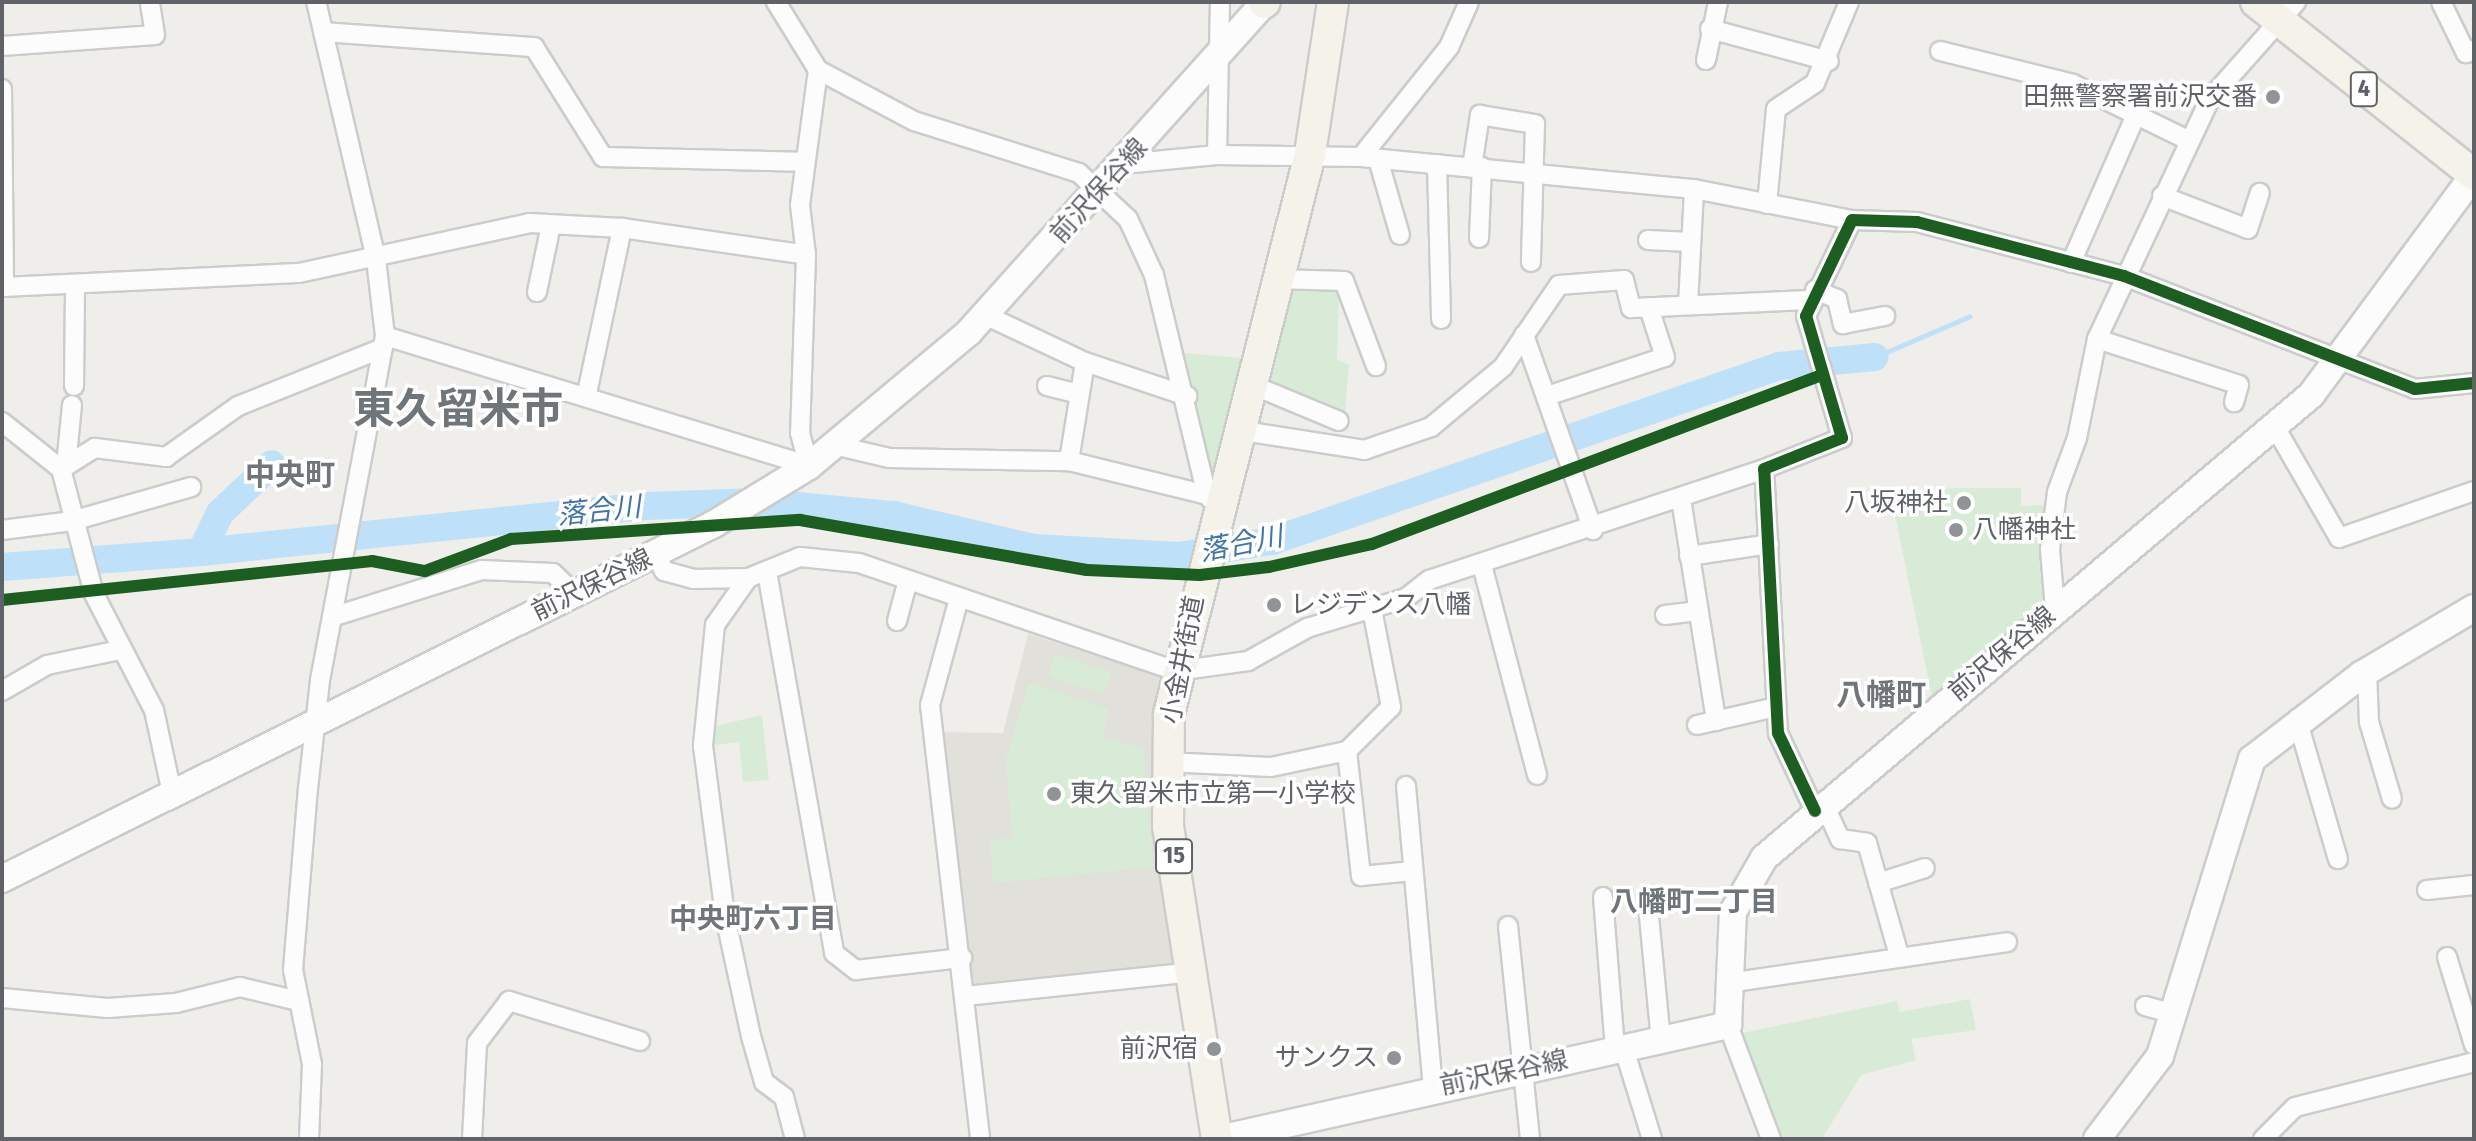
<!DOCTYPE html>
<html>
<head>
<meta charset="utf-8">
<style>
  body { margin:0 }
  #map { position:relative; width:2476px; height:1141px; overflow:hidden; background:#efeeea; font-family:"Fira Sans Condensed","Noto Sans JP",sans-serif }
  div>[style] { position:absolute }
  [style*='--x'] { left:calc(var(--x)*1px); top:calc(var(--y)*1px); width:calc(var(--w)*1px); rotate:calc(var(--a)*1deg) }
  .education>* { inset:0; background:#e2e0da }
  .green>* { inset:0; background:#d8ebd6 }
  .stream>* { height:5px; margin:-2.5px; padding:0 2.5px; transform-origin:2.5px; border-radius:2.5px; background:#bfe0f9 }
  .river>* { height:28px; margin:-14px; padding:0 14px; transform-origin:14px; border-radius:14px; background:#bfe0f9 }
  .roads { filter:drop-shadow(2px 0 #cbcccc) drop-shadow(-2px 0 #cbcccc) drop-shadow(0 2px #cbcccc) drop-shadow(0 -2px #cbcccc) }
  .street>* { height:18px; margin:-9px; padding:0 9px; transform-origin:9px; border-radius:9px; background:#fdfcfc }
  .secondary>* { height:26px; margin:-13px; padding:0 13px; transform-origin:13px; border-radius:13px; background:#fdfcfc }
  .primary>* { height:30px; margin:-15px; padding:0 15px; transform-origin:15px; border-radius:15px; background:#f4f2e9 }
  .cycleway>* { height:12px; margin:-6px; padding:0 6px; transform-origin:6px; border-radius:6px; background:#1b5e20 }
  .dots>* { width:22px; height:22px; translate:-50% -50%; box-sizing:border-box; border:4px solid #fff; border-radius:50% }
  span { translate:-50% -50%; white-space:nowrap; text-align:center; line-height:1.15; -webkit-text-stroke:7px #fff; paint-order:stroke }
  .shield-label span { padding:2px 6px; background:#fff; border:2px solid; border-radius:6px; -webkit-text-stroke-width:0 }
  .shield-label { font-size:24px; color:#5f6368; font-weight:700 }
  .poi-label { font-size:26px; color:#5f6368 }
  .right { translate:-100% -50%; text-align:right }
  .left { translate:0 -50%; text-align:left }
  .street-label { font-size:26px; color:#5f6368 }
  .water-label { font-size:28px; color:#4174aa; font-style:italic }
  .neighbourhood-label { font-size:28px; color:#70757a; font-weight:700 }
  .quarter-label { font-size:30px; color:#70757a; font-weight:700 }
  .town-label { font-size:42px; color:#70757a; font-weight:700 }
  .frame { position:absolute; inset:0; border:4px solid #5f6368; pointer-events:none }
</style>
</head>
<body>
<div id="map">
  <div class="education">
    <i style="clip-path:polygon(1028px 634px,1168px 678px,1186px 967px,971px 990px,937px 732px,1003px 733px)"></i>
  </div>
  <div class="green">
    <i style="clip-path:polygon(1294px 285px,1339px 289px,1337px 360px,1349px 365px,1345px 411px,1270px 385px)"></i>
    <i style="clip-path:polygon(1183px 353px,1252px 359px,1215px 490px,1189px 389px)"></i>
    <i style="clip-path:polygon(1951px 488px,2021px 488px,2021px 506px,2045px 505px,2049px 606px,1933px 702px,1892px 500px)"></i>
    <i style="clip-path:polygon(1055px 654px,1112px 672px,1104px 694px,1048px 677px)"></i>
    <i style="clip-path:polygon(1029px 682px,1109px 709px,1103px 737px,1144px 749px,1153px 867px,993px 883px,990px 840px,1012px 838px,1006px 759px)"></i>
    <i style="clip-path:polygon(762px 715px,769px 780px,743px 782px,739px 742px,714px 745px,715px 726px)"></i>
    <i style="clip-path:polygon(1970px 999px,1976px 1030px,1911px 1039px,1916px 1060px,1861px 1075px,1822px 1139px,1784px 1139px,1742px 1033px,1897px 1001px,1900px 1012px)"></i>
  </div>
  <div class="stream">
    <i style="--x:1875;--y:357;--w:103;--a:-23.3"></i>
  </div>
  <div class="river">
    <i style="--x:201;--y:552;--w:448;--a:-5.9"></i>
    <i style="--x:647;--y:506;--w:110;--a:-2.1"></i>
    <i style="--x:757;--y:502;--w:137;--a:5.5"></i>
    <i style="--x:893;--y:515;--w:145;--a:13.2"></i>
    <i style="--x:1034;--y:548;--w:145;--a:3.2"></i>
    <i style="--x:1179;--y:556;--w:94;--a:-9.2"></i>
    <i style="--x:1272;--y:541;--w:536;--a:-19.04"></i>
    <i style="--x:1779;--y:366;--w:96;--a:-5.4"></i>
    <i style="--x:2;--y:567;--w:200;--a:-4.3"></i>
    <i style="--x:201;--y:552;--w:43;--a:-64"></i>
    <i style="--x:220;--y:513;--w:71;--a:-43.3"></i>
  </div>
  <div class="roads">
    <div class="street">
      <i style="--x:776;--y:2;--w:80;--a:58.3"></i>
      <i style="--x:818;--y:70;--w:136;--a:97.6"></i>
      <i style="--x:800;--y:205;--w:50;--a:83.2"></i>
      <i style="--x:806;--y:255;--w:178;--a:91.9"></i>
      <i style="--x:800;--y:433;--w:34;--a:75"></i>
      <i style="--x:2441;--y:2;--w:57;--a:63.9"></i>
      <i style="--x:2466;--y:53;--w:9;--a:-21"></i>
      <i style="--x:1710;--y:29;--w:123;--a:15.1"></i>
      <i style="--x:323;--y:32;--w:212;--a:4.1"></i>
      <i style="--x:534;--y:47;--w:130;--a:57.9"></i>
      <i style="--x:603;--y:157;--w:199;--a:1.4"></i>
      <i style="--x:2;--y:46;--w:153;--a:-4.1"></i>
      <i style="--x:155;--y:35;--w:33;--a:-99"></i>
      <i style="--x:1940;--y:51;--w:137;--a:13.9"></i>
      <i style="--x:2073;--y:84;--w:128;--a:26"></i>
      <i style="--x:1706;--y:60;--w:59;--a:-78.3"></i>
      <i style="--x:818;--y:70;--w:109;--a:28"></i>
      <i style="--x:914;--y:121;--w:173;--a:17.5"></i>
      <i style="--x:1079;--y:173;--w:67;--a:43.2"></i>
      <i style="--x:1128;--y:219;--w:62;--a:65.1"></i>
      <i style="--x:1154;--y:275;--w:226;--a:76.5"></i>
      <i style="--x:1207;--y:495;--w:15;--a:48"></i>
      <i style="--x:2;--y:89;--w:198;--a:89.4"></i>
      <i style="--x:1217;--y:155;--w:153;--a:-88.9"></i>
      <i style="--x:1361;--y:157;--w:141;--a:-51.3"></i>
      <i style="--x:1449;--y:47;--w:49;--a:-66"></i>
      <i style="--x:1378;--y:159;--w:79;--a:73.9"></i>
      <i style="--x:1123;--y:164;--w:94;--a:-5.5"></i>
      <i style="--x:1217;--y:155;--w:144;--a:0.8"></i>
      <i style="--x:1361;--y:157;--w:335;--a:5.5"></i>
      <i style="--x:1694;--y:189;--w:161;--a:11.1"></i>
      <i style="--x:1437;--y:164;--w:155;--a:88.5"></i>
      <i style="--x:1472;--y:167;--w:53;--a:-81.3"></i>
      <i style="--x:1480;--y:115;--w:56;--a:9.3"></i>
      <i style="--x:1535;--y:124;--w:138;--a:91.7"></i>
      <i style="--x:2162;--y:196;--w:92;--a:21"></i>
      <i style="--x:2248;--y:229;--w:38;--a:-72"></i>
      <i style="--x:1767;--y:204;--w:95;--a:-84.6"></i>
      <i style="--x:1776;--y:109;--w:47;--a:-33.7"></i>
      <i style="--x:1815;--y:83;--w:88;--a:-67.2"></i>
      <i style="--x:1479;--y:238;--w:71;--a:-87.6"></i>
      <i style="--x:1648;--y:240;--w:43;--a:2.7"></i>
      <i style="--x:2071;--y:263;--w:162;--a:-66.3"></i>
      <i style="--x:1277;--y:279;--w:67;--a:1.7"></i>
      <i style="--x:1344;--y:281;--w:91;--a:69.4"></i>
      <i style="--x:2;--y:287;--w:297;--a:-2.7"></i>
      <i style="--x:299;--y:273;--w:236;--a:-12.2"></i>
      <i style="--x:530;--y:223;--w:92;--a:3.1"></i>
      <i style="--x:622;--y:228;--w:186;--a:8.3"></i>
      <i style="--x:1815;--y:290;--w:24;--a:22"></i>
      <i style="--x:1837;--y:299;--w:26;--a:77"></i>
      <i style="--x:1843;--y:324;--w:43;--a:-10.8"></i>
      <i style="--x:537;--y:292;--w:68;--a:-78.2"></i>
      <i style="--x:1688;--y:305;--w:116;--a:-87"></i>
      <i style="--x:985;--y:315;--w:110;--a:25.2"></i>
      <i style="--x:1524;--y:335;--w:207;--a:70.5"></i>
      <i style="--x:385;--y:336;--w:443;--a:17"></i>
      <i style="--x:2097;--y:339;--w:149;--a:17.9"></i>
      <i style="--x:2239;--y:385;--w:18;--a:106"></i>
      <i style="--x:1250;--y:384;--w:96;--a:22.6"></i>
      <i style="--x:74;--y:386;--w:102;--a:-89.4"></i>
      <i style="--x:1047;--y:386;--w:29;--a:14"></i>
      <i style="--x:587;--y:393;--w:169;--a:-78"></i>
      <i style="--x:1547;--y:396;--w:124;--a:-18.3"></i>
      <i style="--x:1665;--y:357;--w:52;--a:-108.1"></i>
      <i style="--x:2;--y:422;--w:75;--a:38.5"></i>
      <i style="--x:61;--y:469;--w:129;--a:75.2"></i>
      <i style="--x:94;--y:594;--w:131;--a:62.7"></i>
      <i style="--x:154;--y:710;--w:85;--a:77.8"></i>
      <i style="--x:2275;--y:427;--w:128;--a:60"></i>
      <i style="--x:2339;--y:538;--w:143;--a:-19.2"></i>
      <i style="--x:1237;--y:430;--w:129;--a:8.9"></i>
      <i style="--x:1364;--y:450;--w:71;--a:-18.9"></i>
      <i style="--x:1431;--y:427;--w:94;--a:-39.8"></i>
      <i style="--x:1503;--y:367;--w:99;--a:-55.7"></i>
      <i style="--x:1559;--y:285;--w:65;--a:-4.4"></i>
      <i style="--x:1624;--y:280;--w:29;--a:76"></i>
      <i style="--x:1631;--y:308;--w:179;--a:-2.6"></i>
      <i style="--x:838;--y:446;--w:52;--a:13.2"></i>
      <i style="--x:889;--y:458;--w:180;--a:1"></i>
      <i style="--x:1069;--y:461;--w:142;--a:13.8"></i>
      <i style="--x:1069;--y:461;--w:100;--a:-80.8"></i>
      <i style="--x:1085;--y:362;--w:108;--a:18.4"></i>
      <i style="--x:66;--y:466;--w:61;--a:-84.4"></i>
      <i style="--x:61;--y:469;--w:40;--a:-32"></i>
      <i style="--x:95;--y:448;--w:72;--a:7.2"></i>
      <i style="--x:166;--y:457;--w:88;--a:-35.3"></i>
      <i style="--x:238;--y:406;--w:156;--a:-21.8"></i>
      <i style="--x:1681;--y:499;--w:225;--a:81"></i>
      <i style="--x:2;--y:530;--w:71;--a:-7.3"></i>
      <i style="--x:72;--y:521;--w:124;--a:-15.9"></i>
      <i style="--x:655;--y:554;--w:19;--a:62"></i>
      <i style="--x:664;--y:571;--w:30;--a:15"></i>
      <i style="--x:693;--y:579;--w:55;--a:-1"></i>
      <i style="--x:748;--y:578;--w:56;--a:-22"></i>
      <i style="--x:800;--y:557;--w:59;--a:5.8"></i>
      <i style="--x:859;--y:563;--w:335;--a:18.8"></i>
      <i style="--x:1176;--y:671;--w:73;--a:-7.9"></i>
      <i style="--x:1248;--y:661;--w:68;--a:-29.2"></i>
      <i style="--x:1307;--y:628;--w:103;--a:-16.9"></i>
      <i style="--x:1406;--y:598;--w:29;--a:-38"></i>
      <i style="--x:1429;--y:580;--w:353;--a:-18.3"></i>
      <i style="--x:1689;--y:556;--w:81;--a:-8.5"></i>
      <i style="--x:1482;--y:565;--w:217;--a:75.3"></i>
      <i style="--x:767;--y:572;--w:387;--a:80"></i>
      <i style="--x:834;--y:953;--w:28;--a:38"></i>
      <i style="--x:856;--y:970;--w:107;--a:-6.5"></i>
      <i style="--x:748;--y:578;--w:57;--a:125.1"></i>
      <i style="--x:715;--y:625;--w:122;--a:95.7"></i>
      <i style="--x:703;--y:746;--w:171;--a:82.6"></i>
      <i style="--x:725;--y:916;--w:123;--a:77.8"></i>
      <i style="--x:751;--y:1036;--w:48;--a:74.2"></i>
      <i style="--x:764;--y:1082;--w:25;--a:37"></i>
      <i style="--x:784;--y:1097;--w:43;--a:75.3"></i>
      <i style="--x:958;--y:602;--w:107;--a:105.2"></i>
      <i style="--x:930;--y:705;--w:437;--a:83.4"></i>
      <i style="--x:2055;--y:609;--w:60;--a:-94.8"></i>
      <i style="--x:2050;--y:549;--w:57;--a:-83"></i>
      <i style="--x:2057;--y:492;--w:58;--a:-69.7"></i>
      <i style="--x:2077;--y:438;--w:101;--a:-78.6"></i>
      <i style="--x:2097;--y:339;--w:265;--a:-64.8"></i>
      <i style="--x:2210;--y:99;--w:130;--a:-48.4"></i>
      <i style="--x:1665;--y:615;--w:32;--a:-7"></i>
      <i style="--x:335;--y:616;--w:154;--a:-17.4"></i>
      <i style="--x:482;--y:570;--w:71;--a:2.4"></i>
      <i style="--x:553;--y:573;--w:29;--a:44"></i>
      <i style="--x:897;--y:621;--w:38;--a:-75"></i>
      <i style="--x:2367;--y:671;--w:51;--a:87.8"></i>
      <i style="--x:2369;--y:722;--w:80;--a:73.4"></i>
      <i style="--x:2;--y:691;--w:52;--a:-30"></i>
      <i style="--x:47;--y:665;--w:75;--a:-11.6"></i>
      <i style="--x:2297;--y:719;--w:146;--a:73.7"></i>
      <i style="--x:1697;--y:725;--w:81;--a:-12.8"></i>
      <i style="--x:1347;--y:751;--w:126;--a:83.6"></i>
      <i style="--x:1361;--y:876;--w:52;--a:-5.5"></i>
      <i style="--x:1166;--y:762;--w:105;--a:2.7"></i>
      <i style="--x:1271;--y:767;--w:78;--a:-11.9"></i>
      <i style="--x:1347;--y:751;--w:62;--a:-45"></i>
      <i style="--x:1391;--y:707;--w:100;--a:-101"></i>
      <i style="--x:1406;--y:786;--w:302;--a:84.9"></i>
      <i style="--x:1823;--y:802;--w:41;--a:65.3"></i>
      <i style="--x:1840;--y:839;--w:27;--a:8"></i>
      <i style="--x:1867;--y:843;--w:116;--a:74.1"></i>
      <i style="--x:1815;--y:811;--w:86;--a:-115.4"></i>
      <i style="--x:1778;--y:733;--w:264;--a:-93"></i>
      <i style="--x:1764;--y:469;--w:84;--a:-21.7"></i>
      <i style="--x:1842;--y:438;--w:127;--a:-106.4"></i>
      <i style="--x:1806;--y:316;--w:106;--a:-64.4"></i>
      <i style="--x:1852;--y:220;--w:65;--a:1.8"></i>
      <i style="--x:1917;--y:222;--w:214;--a:14.6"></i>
      <i style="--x:2124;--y:276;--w:312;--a:21.2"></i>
      <i style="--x:2415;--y:389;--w:59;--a:-5.8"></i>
      <i style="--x:1878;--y:883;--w:49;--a:-17.7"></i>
      <i style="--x:2427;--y:890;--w:47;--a:-6.1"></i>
      <i style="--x:1603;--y:897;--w:154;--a:85.5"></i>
      <i style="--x:1648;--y:906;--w:136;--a:84.5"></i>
      <i style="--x:1508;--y:926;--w:214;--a:84.1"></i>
      <i style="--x:2447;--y:957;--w:92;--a:72.9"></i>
      <i style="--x:1734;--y:982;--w:276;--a:-8.3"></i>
      <i style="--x:965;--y:996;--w:230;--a:-6"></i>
      <i style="--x:2;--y:998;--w:106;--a:5.4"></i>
      <i style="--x:108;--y:1008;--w:68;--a:-4.2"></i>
      <i style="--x:176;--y:1003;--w:66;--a:-14"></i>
      <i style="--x:240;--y:987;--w:60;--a:13.6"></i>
      <i style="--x:2145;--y:1006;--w:30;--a:15"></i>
      <i style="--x:1728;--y:1025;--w:122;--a:69.3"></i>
      <i style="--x:1624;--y:1049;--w:94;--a:72.7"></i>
      <i style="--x:309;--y:1139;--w:75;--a:-87.7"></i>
      <i style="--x:312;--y:1064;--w:96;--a:-101.4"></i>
      <i style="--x:293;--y:970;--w:182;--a:-85.3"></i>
      <i style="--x:308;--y:789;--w:110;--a:-83.7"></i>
      <i style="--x:320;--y:680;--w:350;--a:-79.3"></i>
      <i style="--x:385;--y:336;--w:78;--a:-96.7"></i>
      <i style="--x:376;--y:259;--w:264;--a:-103.1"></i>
      <i style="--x:472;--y:1139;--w:96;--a:-87"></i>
      <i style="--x:477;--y:1043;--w:53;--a:-52.7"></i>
      <i style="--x:509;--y:1001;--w:137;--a:17"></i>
      <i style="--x:2263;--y:1139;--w:45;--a:-45"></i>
      <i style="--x:2295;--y:1107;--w:185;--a:-14.1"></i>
    </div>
    <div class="secondary">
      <i style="--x:2;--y:879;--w:796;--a:-26.5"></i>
      <i style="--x:714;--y:524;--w:111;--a:-31.4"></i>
      <i style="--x:809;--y:466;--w:209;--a:-39.9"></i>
      <i style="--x:969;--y:332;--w:443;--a:-48.1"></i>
      <i style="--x:1219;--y:1139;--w:522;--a:-12.62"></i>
      <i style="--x:1728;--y:1025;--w:113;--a:-87.5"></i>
      <i style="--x:1733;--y:912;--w:62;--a:-60.1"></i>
      <i style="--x:1764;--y:858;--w:717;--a:-40.25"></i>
      <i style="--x:2311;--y:395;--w:274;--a:-53.5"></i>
      <i style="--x:2097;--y:1139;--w:104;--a:-52.8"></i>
      <i style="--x:2160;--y:1056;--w:311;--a:-72.8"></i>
      <i style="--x:2252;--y:759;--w:138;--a:-37.6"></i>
      <i style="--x:2361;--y:675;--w:131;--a:-30.7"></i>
    </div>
    <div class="primary">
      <i style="--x:2256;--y:2;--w:278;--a:38.4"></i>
      <i style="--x:1264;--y:3;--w:1;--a:-45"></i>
      <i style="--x:1217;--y:1139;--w:317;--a:-98.9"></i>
      <i style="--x:1168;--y:826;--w:112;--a:-89.5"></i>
      <i style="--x:1169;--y:714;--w:577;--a:-75.87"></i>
      <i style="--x:1310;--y:154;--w:154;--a:-81.4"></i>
    </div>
  </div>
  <div class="cycleway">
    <i style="--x:2;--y:600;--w:372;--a:-6"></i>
    <i style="--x:372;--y:561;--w:54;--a:10.7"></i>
    <i style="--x:425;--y:571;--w:92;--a:-20.4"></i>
    <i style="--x:511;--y:539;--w:290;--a:-3.8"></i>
    <i style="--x:800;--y:520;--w:291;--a:9.9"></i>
    <i style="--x:1087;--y:570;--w:113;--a:2.5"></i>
    <i style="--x:1200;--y:575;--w:69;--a:-6.6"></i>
    <i style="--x:1269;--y:567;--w:106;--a:-12.6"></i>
    <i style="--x:1372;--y:544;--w:477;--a:-20.6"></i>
    <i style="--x:1815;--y:811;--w:86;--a:-115.4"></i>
    <i style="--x:1778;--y:733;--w:264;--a:-93"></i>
    <i style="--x:1764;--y:469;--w:84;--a:-21.7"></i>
    <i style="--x:1842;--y:438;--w:127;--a:-106.4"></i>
    <i style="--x:1806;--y:316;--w:106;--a:-64.4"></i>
    <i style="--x:1852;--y:220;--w:65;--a:1.8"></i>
    <i style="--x:1917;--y:222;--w:214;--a:14.6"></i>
    <i style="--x:2124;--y:276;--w:312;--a:21.2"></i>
    <i style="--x:2415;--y:389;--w:59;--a:-5.8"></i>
  </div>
  <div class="dots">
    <i style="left:2273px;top:97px;background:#919496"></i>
    <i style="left:1964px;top:503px;background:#919496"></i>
    <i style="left:1956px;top:530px;background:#919496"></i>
    <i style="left:1274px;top:605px;background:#919496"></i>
    <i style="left:1054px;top:794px;background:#919496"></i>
    <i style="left:1214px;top:1049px;background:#919496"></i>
    <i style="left:1394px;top:1058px;background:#919496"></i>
  </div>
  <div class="shield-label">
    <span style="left:2364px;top:89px">4</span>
    <span style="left:1174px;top:856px">15</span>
  </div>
  <div class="poi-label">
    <span class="right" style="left:2257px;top:97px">田無警察署前沢交番</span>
    <span class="right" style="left:1948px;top:503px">八坂神社</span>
    <span class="left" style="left:1972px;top:530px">八幡神社</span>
    <span class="left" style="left:1290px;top:605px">レジデンス八幡</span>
    <span class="left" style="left:1070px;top:794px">東久留米市立第一小学校</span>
    <span class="right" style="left:1198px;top:1049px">前沢宿</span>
    <span class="right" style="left:1378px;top:1058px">サンクス</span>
  </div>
  <div class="street-label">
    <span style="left:1099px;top:191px;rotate:-48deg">前沢保谷線</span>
    <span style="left:592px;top:585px;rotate:-26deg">前沢保谷線</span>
    <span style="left:2002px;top:654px;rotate:-40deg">前沢保谷線</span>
    <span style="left:1183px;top:660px;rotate:-79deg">小金井街道</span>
    <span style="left:1504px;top:1073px;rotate:-12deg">前沢保谷線</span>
  </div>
  <div class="water-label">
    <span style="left:599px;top:511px;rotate:-6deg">落合川</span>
    <span style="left:1241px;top:544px;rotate:-11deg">落合川</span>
  </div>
  <div class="neighbourhood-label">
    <span style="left:1694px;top:902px">八幡町二丁目</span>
    <span style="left:753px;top:919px">中央町六丁目</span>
  </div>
  <div class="quarter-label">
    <span style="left:290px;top:475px">中央町</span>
    <span style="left:1881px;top:695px">八幡町</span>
  </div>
  <div class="town-label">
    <span style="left:458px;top:409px">東久留米市</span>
  </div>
  <div class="frame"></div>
</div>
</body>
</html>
